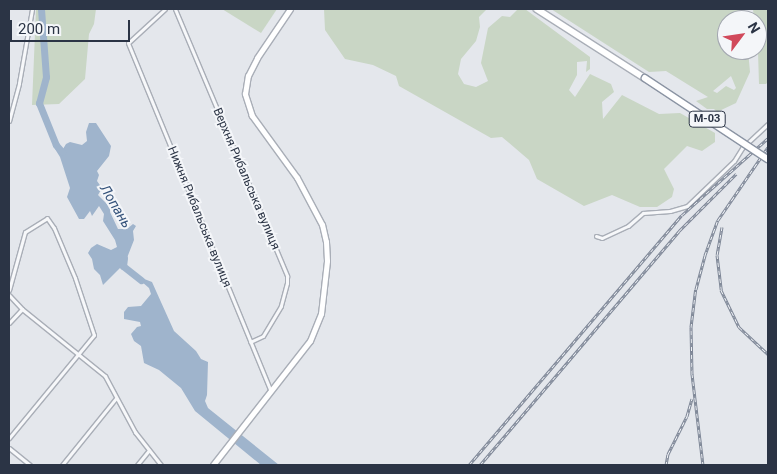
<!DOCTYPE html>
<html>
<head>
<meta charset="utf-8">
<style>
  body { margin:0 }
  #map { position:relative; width:777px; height:474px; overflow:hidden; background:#e4e7ec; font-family:Roboto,sans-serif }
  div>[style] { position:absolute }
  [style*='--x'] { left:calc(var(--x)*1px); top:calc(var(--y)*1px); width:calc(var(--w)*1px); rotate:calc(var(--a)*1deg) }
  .green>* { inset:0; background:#c9d6c5 }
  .water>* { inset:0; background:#9fb4cc }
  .river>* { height:7px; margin:-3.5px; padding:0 3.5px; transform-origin:3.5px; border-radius:3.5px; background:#9fb4cc }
  .roads { filter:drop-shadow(1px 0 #a9aeb7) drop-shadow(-1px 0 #a9aeb7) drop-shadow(0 1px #a9aeb7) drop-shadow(0 -1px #a9aeb7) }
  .street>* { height:3px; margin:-1.5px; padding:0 1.5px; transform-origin:1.5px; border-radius:1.5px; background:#f7f8fa }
  .secondary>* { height:4.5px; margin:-2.25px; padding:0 2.25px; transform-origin:2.25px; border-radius:2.25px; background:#fff }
  .highway>* { height:5.5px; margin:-2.75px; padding:0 2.75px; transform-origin:2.75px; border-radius:2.75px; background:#fff }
  .rail>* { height:3px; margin-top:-1.5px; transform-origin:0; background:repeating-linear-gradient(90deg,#f4f6f9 0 4px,#7d8696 0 8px); box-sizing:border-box; border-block:1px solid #7d8696 }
  .bridges { filter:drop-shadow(1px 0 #8b94a3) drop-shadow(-1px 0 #8b94a3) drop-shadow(0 1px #8b94a3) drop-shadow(0 -1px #8b94a3) }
  .highway-bridge>* { height:5.5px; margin:-2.75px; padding:0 2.75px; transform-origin:2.75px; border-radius:2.75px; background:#fff }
  span { translate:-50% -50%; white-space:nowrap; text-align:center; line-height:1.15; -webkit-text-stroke:4px #f4f6f9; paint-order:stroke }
  .shield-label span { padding:1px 4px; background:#f4f6f9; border:1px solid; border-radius:4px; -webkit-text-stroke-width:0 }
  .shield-label { font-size:11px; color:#2b3445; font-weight:700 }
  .street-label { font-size:12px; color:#2b3445 }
  .water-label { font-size:14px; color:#34527a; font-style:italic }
  .frame { position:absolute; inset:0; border:10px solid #2b3445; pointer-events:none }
  .north { position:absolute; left:717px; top:10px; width:50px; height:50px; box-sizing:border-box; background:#f4f6f9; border:1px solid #a4a8b1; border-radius:50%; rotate:59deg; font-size:14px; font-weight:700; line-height:20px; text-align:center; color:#2b3445 }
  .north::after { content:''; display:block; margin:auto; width:18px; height:22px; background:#d1495b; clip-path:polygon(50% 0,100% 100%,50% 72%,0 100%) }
  .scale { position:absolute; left:10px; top:20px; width:120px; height:22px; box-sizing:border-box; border:2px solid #2b3445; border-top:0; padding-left:6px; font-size:15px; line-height:18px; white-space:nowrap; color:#2b3445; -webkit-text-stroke:4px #f4f6f9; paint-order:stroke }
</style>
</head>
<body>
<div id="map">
  <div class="green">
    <i style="clip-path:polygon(36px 9px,96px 9px,94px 24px,89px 34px,85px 79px,59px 104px,32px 105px)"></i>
    <i style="clip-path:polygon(222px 9px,277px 9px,261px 33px)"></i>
    <i style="clip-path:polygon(324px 9px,487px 9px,479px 17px,480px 27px,476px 41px,461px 59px,458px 74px,464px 84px,476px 87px,488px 81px,481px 63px,488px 28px,502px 16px,510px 17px,518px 9px,525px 9px,590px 57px,590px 69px,586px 72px,587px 61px,577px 62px,577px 75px,569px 90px,575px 97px,590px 74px,611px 84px,614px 92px,602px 102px,603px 119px,622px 95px,659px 114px,680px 113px,715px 133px,715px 142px,702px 151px,687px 146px,664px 169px,674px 189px,672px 197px,657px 207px,640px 207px,612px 195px,584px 206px,537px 179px,529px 160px,502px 137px,491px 138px,399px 86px,396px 76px,373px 65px,345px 59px,325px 30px)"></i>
    <i style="clip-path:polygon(evenodd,551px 9px,745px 9px,746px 20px,727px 20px,727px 50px,748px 50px,750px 72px,736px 103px,717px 112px,714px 109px,707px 109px,696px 101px,708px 97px,666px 71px,649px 72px,551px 9px,731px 76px,736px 88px,734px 90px,726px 86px,717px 93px,713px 91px,731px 76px)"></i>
    <i style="clip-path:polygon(753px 9px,768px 9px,768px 82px,766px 84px,759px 84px,757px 20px,754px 20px)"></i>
  </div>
  <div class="water">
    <i style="clip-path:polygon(89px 123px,96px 123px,111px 146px,109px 156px,97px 171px,99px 175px,97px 181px,102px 188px,98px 195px,110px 207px,110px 212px,118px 229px,127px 229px,133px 224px,136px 226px,133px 231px,134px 240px,125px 263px,103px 285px,100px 275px,94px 269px,92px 259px,88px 253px,91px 248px,97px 244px,111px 250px,117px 247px,115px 240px,103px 221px,104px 214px,99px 206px,92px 216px,90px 211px,84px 219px,79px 219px,67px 197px,70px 188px,60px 157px,55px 149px,56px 145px,63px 149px,66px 144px,70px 142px,82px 145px,87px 141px,86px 132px)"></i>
    <i style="clip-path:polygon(134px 275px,152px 282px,174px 331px,196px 351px,201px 359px,208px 362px,207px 395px,205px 401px,208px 408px,279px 465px,261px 465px,195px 411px,181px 388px,159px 370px,144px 363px,141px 346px,134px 341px,131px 334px,137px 327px,141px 326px,140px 322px,124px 319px,124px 312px,128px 307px,141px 306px,151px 294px,149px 288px)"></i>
  </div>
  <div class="river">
    <i style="--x:41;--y:9;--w:68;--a:85.8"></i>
    <i style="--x:46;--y:77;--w:27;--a:105"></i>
    <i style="--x:39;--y:103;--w:45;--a:68"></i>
    <i style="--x:56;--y:145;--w:9;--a:49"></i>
    <i style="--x:124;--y:258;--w:8;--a:97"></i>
    <i style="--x:123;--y:266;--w:23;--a:38"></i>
  </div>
  <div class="roads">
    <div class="street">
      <i style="--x:165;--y:9;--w:50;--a:137.4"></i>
      <i style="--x:128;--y:43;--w:376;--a:67.7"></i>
      <i style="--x:175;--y:9;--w:290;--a:67.2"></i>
      <i style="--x:287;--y:276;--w:7;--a:90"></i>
      <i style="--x:287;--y:283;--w:24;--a:105"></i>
      <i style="--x:281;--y:306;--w:35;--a:121"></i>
      <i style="--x:263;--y:336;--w:14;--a:155"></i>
      <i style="--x:9;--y:121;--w:39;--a:-75"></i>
      <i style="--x:19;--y:83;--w:75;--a:-80"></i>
      <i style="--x:596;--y:236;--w:6;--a:18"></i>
      <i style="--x:602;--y:238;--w:29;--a:-25"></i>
      <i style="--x:628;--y:226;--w:20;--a:-41"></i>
      <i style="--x:643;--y:213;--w:27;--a:-4"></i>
      <i style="--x:670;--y:211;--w:18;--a:-16"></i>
      <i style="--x:687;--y:206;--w:65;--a:-43.8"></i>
      <i style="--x:734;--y:161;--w:15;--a:-58"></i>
      <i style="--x:742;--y:148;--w:35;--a:-43"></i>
      <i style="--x:9;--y:290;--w:60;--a:-74.6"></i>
      <i style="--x:25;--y:232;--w:26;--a:-32"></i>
      <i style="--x:47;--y:218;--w:12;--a:55"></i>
      <i style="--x:54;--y:228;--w:54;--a:67.2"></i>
      <i style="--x:75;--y:278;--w:60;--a:71.6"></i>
      <i style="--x:94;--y:335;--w:134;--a:129.5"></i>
      <i style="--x:9;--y:295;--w:19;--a:47"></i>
      <i style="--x:22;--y:309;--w:107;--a:38.9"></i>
      <i style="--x:105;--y:376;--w:64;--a:61.8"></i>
      <i style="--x:135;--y:432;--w:42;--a:51.8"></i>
      <i style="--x:9;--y:323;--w:19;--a:-47"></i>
      <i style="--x:9;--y:448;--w:27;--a:39"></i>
      <i style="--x:62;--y:465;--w:86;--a:-51.1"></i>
      <i style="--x:137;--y:465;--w:19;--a:-51"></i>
    </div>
    <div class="secondary">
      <i style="--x:213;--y:465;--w:157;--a:-52"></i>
      <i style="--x:310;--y:341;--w:29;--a:-68"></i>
      <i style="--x:321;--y:314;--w:53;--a:-83.5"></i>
      <i style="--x:327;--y:261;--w:19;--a:-93"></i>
      <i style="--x:326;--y:242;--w:17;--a:-103"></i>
      <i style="--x:322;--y:225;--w:53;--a:-118"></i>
      <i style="--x:297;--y:178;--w:77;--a:-126"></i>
      <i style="--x:252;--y:116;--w:23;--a:-108"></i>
      <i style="--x:245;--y:94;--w:18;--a:-81"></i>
      <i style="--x:248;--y:76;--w:20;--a:-63"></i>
      <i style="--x:257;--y:58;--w:59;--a:-56"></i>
    </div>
    <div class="highway">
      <i style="--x:537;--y:9;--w:128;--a:32.6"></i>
    </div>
  </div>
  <div class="rail">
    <i style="--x:722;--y:227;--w:28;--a:100"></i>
    <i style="--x:717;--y:255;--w:35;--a:83"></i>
    <i style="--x:721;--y:290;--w:41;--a:64.1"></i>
    <i style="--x:739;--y:327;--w:40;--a:43"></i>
    <i style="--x:469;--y:465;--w:328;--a:-49.6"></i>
    <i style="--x:682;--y:215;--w:115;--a:-41.8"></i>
    <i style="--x:480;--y:465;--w:307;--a:-49.6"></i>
    <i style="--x:679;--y:231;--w:81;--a:-45"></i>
    <i style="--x:666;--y:465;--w:11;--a:-80"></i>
    <i style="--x:668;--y:454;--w:42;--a:-63.4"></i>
    <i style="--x:687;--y:416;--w:18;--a:-74"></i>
    <i style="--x:703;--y:465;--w:92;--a:-96.9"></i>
    <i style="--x:692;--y:374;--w:47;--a:-91.2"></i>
    <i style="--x:691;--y:327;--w:38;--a:-83"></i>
    <i style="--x:696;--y:289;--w:35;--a:-75"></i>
    <i style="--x:705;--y:255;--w:37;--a:-70"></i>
    <i style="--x:718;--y:220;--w:88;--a:-55.6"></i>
  </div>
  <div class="bridges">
    <div class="highway-bridge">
      <i style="--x:645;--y:78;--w:147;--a:33.4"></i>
    </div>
  </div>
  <div class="shield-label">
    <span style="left:707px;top:119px">М-03</span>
  </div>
  <div class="street-label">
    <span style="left:246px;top:179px;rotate:67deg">Верхня Рибальська вулиця</span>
    <span style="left:199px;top:217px;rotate:68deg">Нижня Рибальська вулиця</span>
  </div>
  <div class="water-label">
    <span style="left:116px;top:206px;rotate:59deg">Лопань</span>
  </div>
  <div class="frame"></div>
  <div class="north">N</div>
  <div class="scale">200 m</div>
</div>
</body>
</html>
